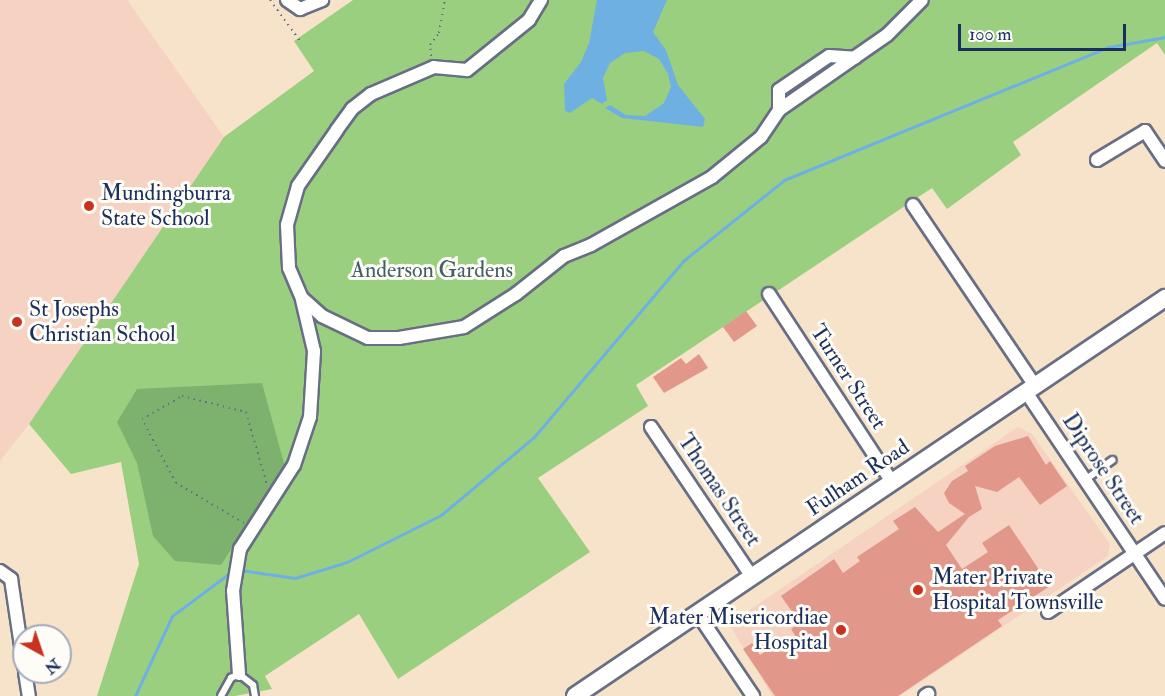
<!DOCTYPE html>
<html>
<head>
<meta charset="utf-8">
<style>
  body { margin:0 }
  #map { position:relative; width:1165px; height:696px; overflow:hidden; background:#f6e3ca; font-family:"IM FELL Double Pica",serif }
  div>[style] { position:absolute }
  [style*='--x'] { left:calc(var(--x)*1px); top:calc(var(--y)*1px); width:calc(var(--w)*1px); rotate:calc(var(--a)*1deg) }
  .built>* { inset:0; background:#f6d2c3 }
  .green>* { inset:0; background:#9bcf80 }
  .forest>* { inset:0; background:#7cb26e }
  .water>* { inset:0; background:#6fb0e3 }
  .stream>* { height:3px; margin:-1.5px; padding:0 1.5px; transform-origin:1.5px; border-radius:1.5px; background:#6fb0e3 }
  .building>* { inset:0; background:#e1978a }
  .path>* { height:2px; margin-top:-1px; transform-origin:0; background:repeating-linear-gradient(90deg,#686e84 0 1.5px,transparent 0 6px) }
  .roads { filter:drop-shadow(2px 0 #686e84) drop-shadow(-2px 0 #686e84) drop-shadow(0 2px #686e84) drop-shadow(0 -2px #686e84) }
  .lane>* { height:6px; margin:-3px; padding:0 3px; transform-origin:3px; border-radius:3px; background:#fff }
  .street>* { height:12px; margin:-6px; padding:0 6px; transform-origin:6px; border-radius:6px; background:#fff }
  .secondary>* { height:16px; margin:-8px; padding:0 8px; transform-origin:8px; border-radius:8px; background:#fff }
  .dots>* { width:16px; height:16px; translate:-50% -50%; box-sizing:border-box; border:3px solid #fdfcf7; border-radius:50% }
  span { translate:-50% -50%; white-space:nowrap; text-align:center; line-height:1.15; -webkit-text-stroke:6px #fdfcf7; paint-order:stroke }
  .poi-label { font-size:22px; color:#1b2f5e }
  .left { translate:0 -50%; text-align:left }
  .right { translate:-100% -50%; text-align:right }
  .park-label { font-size:22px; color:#415f68 }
  .street-label { font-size:22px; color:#1b2f5e }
  .north { position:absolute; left:12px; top:624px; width:60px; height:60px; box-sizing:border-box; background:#fdfcf7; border:2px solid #a3aaba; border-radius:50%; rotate:140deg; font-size:16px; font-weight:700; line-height:24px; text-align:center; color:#1b2f5e }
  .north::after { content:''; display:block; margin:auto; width:21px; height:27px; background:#c8321e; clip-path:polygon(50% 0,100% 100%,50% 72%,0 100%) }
  .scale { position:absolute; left:958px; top:24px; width:168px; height:27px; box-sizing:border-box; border:3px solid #1b2f5e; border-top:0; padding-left:8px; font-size:18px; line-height:21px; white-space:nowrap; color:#1b2f5e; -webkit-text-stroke:4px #fdfcf7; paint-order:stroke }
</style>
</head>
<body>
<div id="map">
  <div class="built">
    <i style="clip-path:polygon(0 0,127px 0,224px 137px,29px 424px,0 461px)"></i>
    <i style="clip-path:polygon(1018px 427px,1032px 434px,1110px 544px,1108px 556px,900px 696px,772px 696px,729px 624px)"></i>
  </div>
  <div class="green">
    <i style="clip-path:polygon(353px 0,1165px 0,1165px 55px,1157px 43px,1013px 142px,1021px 155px,947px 209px,932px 188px,636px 385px,648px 406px,538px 478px,590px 552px,398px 679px,359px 614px,265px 676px,272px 689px,235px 696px,97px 696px,139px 564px,121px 462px,71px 474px,29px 424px,224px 137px,314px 71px,294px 41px)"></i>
  </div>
  <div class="forest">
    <i style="clip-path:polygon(262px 383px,285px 467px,221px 565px,175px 561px,153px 536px,137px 463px,117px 422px,137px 389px)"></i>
  </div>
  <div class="water">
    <i style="clip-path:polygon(597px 0,667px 0,653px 32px,666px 50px,678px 85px,705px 119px,703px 127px,622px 118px,605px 108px,610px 105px,626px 115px,645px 116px,664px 103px,671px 87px,668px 74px,659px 59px,644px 51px,625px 53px,610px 63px,603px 78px,607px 100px,602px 104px,592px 98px,570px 113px,565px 111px,564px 84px,581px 62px,589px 43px)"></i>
  </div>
  <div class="stream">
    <i style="--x:240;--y:570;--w:56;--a:8.3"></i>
    <i style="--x:295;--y:578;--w:54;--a:-17.1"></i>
    <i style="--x:347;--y:562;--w:105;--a:-26.6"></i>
    <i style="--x:441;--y:515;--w:121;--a:-40"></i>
    <i style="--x:534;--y:437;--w:231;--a:-49.7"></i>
    <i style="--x:683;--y:261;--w:129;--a:-38.7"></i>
    <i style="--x:784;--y:180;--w:351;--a:-22.3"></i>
    <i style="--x:1109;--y:47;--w:57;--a:-10.1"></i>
    <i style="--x:135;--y:696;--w:88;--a:-65.2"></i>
    <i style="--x:172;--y:616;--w:69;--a:-36.7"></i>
  </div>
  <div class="building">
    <i style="clip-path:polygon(746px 311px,757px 326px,734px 342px,723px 327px)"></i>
    <i style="clip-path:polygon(699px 354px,708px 368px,664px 393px,653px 377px,681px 358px,686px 364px)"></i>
    <i style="clip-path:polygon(1028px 436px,1046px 465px,1050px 461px,1067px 486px,1040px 505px,1019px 477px,997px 492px,975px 486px,982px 509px,969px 517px,946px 545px,962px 569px,988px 552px,982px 543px,1009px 525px,1050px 586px,998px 620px,1002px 626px,898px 696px,775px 696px,743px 649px,752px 643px,760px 655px,776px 645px,781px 652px,798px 640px,791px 629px,800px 623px,781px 596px,834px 559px,843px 573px,860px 561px,857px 557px,899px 529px,893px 521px,915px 507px,938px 532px,965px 514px,949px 503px,944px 493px,952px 481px,968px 471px,965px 466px,995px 446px)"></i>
  </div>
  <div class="path">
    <i style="--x:270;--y:0;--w:51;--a:53.8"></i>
    <i style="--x:431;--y:56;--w:11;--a:-95"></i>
    <i style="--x:430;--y:45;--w:15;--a:-53"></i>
    <i style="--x:439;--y:33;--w:34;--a:-80"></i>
    <i style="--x:244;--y:523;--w:79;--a:-149.5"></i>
    <i style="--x:176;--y:483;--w:72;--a:-118"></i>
    <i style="--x:142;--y:419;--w:46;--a:-29.9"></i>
    <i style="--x:182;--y:396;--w:66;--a:14"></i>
    <i style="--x:246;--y:412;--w:76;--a:74"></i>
  </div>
  <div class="roads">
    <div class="lane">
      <i style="--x:1085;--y:480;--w:34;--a:-36"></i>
      <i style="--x:221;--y:696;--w:21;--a:-61"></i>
      <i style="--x:231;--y:678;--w:9;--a:-27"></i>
      <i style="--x:239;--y:674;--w:18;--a:38"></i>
      <i style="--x:253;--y:685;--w:11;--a:80"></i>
    </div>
    <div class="street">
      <i style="--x:287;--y:0;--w:16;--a:35"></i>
      <i style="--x:300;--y:9;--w:24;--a:-22"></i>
      <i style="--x:541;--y:0;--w:23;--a:121"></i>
      <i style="--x:529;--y:20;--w:80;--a:141.1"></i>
      <i style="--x:467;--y:70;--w:33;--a:-175"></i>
      <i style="--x:434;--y:67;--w:69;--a:156.8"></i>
      <i style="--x:371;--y:94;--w:24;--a:142"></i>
      <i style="--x:352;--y:109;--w:26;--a:126"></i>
      <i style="--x:337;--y:130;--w:68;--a:124.9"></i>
      <i style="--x:298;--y:186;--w:41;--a:105.8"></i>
      <i style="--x:287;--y:225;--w:43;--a:87.3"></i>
      <i style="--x:289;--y:268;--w:33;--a:67"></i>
      <i style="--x:302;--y:298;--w:27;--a:42"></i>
      <i style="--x:322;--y:316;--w:51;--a:25.6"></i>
      <i style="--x:368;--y:338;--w:31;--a:0"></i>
      <i style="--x:399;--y:338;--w:66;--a:-9.6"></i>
      <i style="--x:464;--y:327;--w:62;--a:-32.4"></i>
      <i style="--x:516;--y:294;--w:61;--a:-38.4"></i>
      <i style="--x:564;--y:256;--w:29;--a:-22"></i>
      <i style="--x:591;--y:245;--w:139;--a:-29.3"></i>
      <i style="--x:712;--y:177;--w:63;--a:-39.2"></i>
      <i style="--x:761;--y:137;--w:32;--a:-56"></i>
      <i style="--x:779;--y:110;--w:131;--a:-34.8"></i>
      <i style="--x:887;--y:35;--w:49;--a:-45"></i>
      <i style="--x:779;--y:110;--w:20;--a:-90"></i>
      <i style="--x:779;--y:90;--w:60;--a:-34.2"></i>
      <i style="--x:829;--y:56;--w:26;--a:4"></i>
      <i style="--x:1097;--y:160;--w:56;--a:-31.1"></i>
      <i style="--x:1145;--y:131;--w:36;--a:56"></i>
      <i style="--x:913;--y:205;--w:218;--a:56"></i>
      <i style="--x:769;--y:294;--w:225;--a:56.8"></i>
      <i style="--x:1026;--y:392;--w:249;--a:56.1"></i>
      <i style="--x:651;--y:427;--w:181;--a:56"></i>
      <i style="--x:0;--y:571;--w:14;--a:36"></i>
      <i style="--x:11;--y:579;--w:88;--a:81.5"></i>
      <i style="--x:1048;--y:612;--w:141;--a:-34"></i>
      <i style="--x:698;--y:614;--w:99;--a:56.1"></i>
      <i style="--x:25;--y:672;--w:24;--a:81"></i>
      <i style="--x:239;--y:674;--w:83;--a:-94.1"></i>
      <i style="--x:233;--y:591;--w:43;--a:-80.5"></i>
      <i style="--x:240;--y:549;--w:100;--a:-57.3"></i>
      <i style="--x:294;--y:465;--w:51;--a:-71.6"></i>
      <i style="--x:310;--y:417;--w:66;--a:-86.5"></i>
      <i style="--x:314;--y:351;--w:52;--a:-103.2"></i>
      <i style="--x:925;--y:696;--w:4;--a:-34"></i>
    </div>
    <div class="secondary">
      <i style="--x:575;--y:696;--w:712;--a:-34"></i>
    </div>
  </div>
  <div class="dots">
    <i style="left:89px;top:206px;background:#c8321e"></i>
    <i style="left:17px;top:322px;background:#c8321e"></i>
    <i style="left:918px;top:590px;background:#c8321e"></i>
    <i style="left:841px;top:630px;background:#c8321e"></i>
  </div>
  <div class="poi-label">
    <span class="left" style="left:101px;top:206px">Mundingburra<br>State School</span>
    <span class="left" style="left:29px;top:322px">St Josephs<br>Christian School</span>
    <span class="left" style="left:932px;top:590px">Mater Private<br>Hospital Townsville</span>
    <span class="right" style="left:828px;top:630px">Mater Misericordiae<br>Hospital</span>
  </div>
  <div class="park-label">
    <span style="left:432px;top:271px">Anderson Gardens</span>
  </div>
  <div class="street-label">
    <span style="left:848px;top:377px;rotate:57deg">Turner Street</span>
    <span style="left:1103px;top:469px;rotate:56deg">Diprose Street</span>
    <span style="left:858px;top:478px;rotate:-34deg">Fulham Road</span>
    <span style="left:719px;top:490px;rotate:56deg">Thomas Street</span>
  </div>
  <div class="north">N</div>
  <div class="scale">100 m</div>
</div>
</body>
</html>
